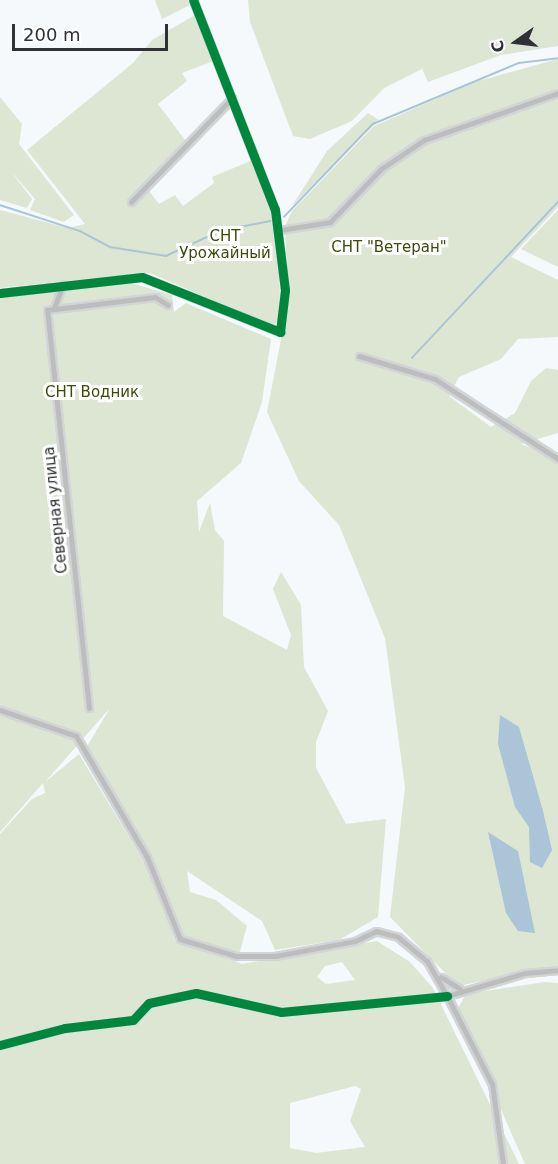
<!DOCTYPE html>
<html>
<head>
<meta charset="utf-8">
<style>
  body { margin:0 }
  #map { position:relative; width:558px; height:1164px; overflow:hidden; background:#f5f9fc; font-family:"DejaVu Sans",sans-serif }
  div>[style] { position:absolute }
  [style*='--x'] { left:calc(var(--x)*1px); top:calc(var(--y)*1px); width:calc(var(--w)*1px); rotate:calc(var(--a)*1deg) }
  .green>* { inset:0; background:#dde5d3 }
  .water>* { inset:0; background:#abc4d7 }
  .stream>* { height:1.5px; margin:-0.75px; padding:0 0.75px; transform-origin:0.75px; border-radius:0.75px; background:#abc4d7 }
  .roads { filter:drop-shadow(2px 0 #d2d5d7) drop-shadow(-2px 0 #d2d5d7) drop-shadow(0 2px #d2d5d7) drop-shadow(0 -2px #d2d5d7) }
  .minor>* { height:5px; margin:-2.5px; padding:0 2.5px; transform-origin:2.5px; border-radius:2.5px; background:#bdbdbd }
  .cycleway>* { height:9px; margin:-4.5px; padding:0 4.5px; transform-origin:4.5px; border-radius:4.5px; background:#00873e }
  span { translate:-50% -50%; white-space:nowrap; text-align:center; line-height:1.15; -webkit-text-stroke:6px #fff; paint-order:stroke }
  .park-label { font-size:15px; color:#3d490b }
  .street-label { font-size:15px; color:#2f3134 }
  .north { position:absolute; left:486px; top:12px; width:60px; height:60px; -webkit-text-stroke:4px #fff; paint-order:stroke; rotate:256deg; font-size:16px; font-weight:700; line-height:24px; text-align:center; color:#2f3134 }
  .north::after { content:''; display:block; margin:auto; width:21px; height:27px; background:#2f3134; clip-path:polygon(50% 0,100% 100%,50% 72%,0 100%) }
  .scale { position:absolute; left:12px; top:24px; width:156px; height:27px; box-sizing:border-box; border:3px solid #2f3134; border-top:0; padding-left:8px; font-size:18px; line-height:21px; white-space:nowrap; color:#2f3134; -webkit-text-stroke:4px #fff; paint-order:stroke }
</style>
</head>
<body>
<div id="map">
  <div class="green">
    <i style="clip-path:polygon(155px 0,188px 0,190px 5px,162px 19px)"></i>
    <i style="clip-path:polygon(248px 0,558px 0,558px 46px,501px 55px,428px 82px,422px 69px,384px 88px,352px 121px,310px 139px,293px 136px,250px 22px)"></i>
    <i style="clip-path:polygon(195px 15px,216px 60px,182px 73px,187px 81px,158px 104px,188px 144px,147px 188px,159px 204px,175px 195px,183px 206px,214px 183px,212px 177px,253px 160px,279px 227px,280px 322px,270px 325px,150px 273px,0 288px,0 210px,68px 228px,85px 224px,27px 150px,133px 63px,152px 40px)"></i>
    <i style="clip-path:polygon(558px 59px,558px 207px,511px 257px,558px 280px,558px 337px,518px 339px,501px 359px,459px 377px,449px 396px,491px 427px,515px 413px,531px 381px,546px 368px,558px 370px,558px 433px,521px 444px,558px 458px,558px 966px,458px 986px,390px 917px,405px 787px,385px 638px,339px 525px,299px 481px,267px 412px,288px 303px,285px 226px,292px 211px,374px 126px,475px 82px)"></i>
    <i style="clip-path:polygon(0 97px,22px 124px,19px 144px,74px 215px,64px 222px,30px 210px,35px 199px,10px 170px,32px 199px,27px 208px,0 200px)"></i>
    <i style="clip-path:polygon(368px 113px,379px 120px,292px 206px,327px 151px)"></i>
    <i style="clip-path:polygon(558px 210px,558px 267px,521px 249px)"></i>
    <i style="clip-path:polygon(evenodd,131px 283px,172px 295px,174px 312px,186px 303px,271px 339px,262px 402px,241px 463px,197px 501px,199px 532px,210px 503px,215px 530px,224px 541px,223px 616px,287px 650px,291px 635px,273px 589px,281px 572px,301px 605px,304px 667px,328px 711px,316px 742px,316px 768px,346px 824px,386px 819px,378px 917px,339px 940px,275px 950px,262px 921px,187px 871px,190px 892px,216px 900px,247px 926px,239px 955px,181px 937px,163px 891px,86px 748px,110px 708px,45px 782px,79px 754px,153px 877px,175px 941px,242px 964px,377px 941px,410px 962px,433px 988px,519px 1164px,0 1164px,0 834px,32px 799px,45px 793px,43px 783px,0 832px,0 298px,131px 283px,342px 962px,355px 980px,326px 984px,317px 977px,325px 966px,342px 962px,131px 283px,355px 1086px,361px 1089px,350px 1121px,365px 1147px,316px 1153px,290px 1148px,290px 1103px,355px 1086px)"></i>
    <i style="clip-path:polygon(545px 982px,558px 983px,558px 1164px,525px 1164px,457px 1010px,466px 994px)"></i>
  </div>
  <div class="water">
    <i style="clip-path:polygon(500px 715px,519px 727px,543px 811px,552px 850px,542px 868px,530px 862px,529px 827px,515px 807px,498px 744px)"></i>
    <i style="clip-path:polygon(488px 832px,518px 851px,535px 933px,518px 931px,506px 913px)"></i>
  </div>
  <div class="stream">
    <i style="--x:0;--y:205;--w:84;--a:18"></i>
    <i style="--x:80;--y:231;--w:34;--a:28"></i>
    <i style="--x:110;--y:247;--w:57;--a:9.1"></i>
    <i style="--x:166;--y:256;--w:60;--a:-24.8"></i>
    <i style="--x:220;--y:231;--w:51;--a:-11.3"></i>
    <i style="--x:284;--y:217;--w:129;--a:-46.3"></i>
    <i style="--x:373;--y:124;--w:158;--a:-22.7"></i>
    <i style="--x:519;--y:63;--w:39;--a:-7"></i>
    <i style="--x:412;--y:358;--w:214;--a:-46.9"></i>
  </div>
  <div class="roads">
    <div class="minor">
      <i style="--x:131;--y:202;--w:145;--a:-45.8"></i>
      <i style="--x:280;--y:230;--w:51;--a:-9.1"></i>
      <i style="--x:330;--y:222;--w:74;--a:-46.1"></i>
      <i style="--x:381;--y:169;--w:52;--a:-34"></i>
      <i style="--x:424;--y:140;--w:142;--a:-19.3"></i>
      <i style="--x:0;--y:293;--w:143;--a:-6.4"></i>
      <i style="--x:142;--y:277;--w:149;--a:21.7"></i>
      <i style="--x:280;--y:332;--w:42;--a:-83.2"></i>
      <i style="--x:285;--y:290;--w:81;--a:-97.1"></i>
      <i style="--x:275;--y:210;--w:225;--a:-111.3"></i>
      <i style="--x:54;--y:308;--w:25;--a:-69"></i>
      <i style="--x:359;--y:356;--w:79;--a:16.8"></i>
      <i style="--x:435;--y:379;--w:147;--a:33"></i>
      <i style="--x:89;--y:708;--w:400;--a:-96"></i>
      <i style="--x:47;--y:310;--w:109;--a:-6.9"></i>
      <i style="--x:155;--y:297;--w:15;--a:32"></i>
      <i style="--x:0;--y:710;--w:80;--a:18.9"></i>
      <i style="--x:76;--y:736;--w:140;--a:59.6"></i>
      <i style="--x:147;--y:857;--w:88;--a:68.1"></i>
      <i style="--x:180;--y:939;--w:59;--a:16.9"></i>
      <i style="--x:236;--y:956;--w:39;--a:0"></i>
      <i style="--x:275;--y:956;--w:81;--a:-10.6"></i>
      <i style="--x:355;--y:941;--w:23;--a:-25"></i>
      <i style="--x:376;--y:931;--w:23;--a:15"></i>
      <i style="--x:398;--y:937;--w:38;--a:40"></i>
      <i style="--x:427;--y:961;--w:40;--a:60.3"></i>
      <i style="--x:447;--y:996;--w:167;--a:174.5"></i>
      <i style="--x:281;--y:1012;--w:87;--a:-167.4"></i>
      <i style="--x:196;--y:993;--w:48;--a:168"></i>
      <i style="--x:149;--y:1003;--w:23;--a:133"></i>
      <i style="--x:133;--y:1020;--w:68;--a:173.3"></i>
      <i style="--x:65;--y:1028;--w:67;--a:165.3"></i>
      <i style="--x:441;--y:977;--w:22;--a:32"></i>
      <i style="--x:503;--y:1164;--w:81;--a:-97.8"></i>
      <i style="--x:492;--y:1084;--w:99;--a:-117.1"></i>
      <i style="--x:447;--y:996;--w:81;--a:-16.4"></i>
      <i style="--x:525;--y:973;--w:33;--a:-5"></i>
    </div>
  </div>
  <div class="cycleway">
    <i style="--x:0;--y:293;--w:143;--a:-6.4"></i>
    <i style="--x:142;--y:277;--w:149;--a:21.7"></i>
    <i style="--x:280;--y:332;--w:42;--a:-83.2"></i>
    <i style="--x:285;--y:290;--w:81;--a:-97.1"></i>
    <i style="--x:275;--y:210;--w:225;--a:-111.3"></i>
    <i style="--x:0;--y:1045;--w:67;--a:-14.7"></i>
    <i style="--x:65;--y:1028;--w:68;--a:-6.7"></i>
    <i style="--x:133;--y:1020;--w:23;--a:-47"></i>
    <i style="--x:149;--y:1003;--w:48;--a:-12"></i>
    <i style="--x:196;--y:993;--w:87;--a:12.6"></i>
    <i style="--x:281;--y:1012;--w:167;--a:-5.5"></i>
  </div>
  <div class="park-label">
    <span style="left:225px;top:245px">СНТ<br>Урожайный</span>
    <span style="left:389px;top:248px">СНТ "Ветеран"</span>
    <span style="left:92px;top:393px">СНТ Водник</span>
  </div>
  <div class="street-label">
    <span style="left:56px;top:510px;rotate:-96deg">Северная улица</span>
  </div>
  <div class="north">С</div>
  <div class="scale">200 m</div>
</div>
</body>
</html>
